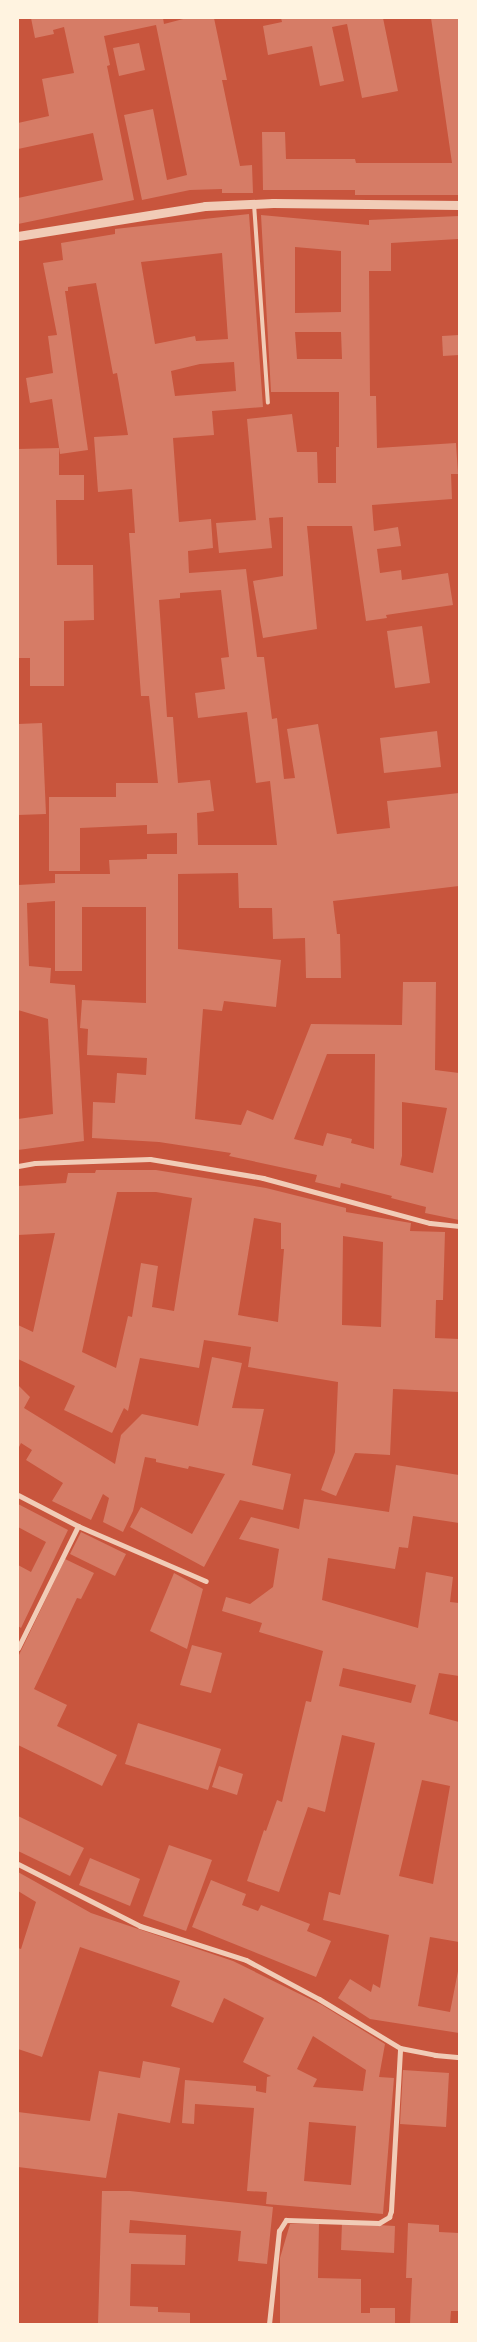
<!DOCTYPE html>
<html>
<head>
<meta charset="utf-8">
<style>
  body { margin:0 }
  #map { position:relative; width:477px; height:2342px; overflow:hidden; background:#c8553d; font-family:"Nunito Sans",sans-serif }
  div>[style] { position:absolute }
  [style*='--x'] { left:calc(var(--x)*1px); top:calc(var(--y)*1px); width:calc(var(--w)*1px); rotate:calc(var(--a)*1deg) }
  .building>* { inset:0; background:#d67c66 }
  .service>* { height:4px; margin:-2px; padding:0 2px; transform-origin:2px; border-radius:2px; background:#f1ccb7 }
  .minor>* { height:5px; margin:-2.5px; padding:0 2.5px; transform-origin:2.5px; border-radius:2.5px; background:#f1ccb7 }
  .tertiary>* { height:9px; margin:-4.5px; padding:0 4.5px; transform-origin:4.5px; border-radius:4.5px; background:#f1ccb7 }
  span { translate:-50% -50%; white-space:nowrap; text-align:center; line-height:1.15; -webkit-text-stroke:4px #fff3e0; paint-order:stroke }
  .frame { position:absolute; inset:0; border:19px solid #fff3e0; pointer-events:none }
</style>
</head>
<body>
<div id="map">
  <div class="building">
    <i style="clip-path:polygon(31px 18px,163px 18px,164px 24px,187px 18px,214px 18px,227px 80px,222px 80px,240px 166px,252px 165px,253px 193px,222px 193px,222px 189px,190px 190px,142px 200px,124px 115px,153px 109px,167px 180px,187px 175px,156px 25px,104px 36px,110px 65px,107px 66px,134px 200px,18px 224px,18px 198px,103px 180px,93px 133px,18px 149px,18px 123px,49px 116px,42px 79px,74px 73px,64px 27px,53px 30px,54px 34px,35px 38px)"></i>
    <i style="clip-path:polygon(281px 18px,383px 18px,398px 91px,362px 98px,347px 24px,332px 27px,344px 81px,320px 86px,312px 46px,268px 55px,263px 26px,282px 22px)"></i>
    <i style="clip-path:polygon(431px 18px,459px 18px,459px 195px,355px 195px,355px 190px,263px 190px,262px 132px,285px 132px,286px 159px,355px 159px,356px 163px,452px 163px)"></i>
    <i style="clip-path:polygon(139px 43px,145px 70px,119px 76px,113px 48px)"></i>
    <i style="clip-path:polygon(evenodd,249px 214px,263px 407px,212px 411px,214px 435px,173px 438px,179px 522px,211px 519px,213px 548px,188px 551px,189px 573px,246px 569px,257px 657px,264px 657px,272px 719px,277px 718px,284px 779px,295px 778px,287px 729px,318px 724px,337px 834px,390px 828px,387px 801px,459px 793px,459px 886px,333px 901px,337px 934px,340px 934px,341px 978px,306px 978px,305px 938px,273px 939px,272px 908px,239px 908px,238px 873px,178px 874px,178px 949px,281px 960px,276px 1007px,224px 1001px,222px 1011px,203px 1009px,195px 1119px,241px 1125px,247px 1110px,273px 1120px,311px 1024px,402px 1025px,403px 982px,436px 982px,435px 1070px,459px 1073px,459px 1220px,425px 1213px,426px 1207px,391px 1198px,392px 1196px,341px 1183px,340px 1188px,315px 1182px,317px 1175px,229px 1156px,231px 1153px,159px 1142px,92px 1138px,93px 1102px,115px 1103px,117px 1073px,146px 1075px,147px 1058px,87px 1055px,88px 1029px,80px 1028px,82px 1000px,146px 1003px,146px 907px,82px 907px,82px 971px,55px 971px,55px 901px,27px 903px,29px 966px,51px 968px,50px 983px,75px 985px,84px 1141px,18px 1150px,18px 1119px,53px 1114px,48px 1019px,18px 1010px,18px 885px,55px 883px,55px 874px,110px 874px,109px 860px,147px 859px,147px 854px,177px 854px,177px 833px,147px 834px,147px 825px,80px 828px,80px 871px,49px 871px,49px 797px,116px 797px,116px 783px,158px 783px,149px 696px,141px 696px,129px 533px,135px 533px,132px 489px,98px 492px,94px 437px,128px 435px,117px 373px,113px 374px,96px 283px,68px 287px,68px 291px,65px 291px,88px 450px,60px 454px,52px 399px,30px 403px,26px 378px,53px 373px,48px 336px,57px 335px,43px 263px,63px 260px,61px 243px,115px 234px,115px 229px,249px 214px,222px 253px,228px 339px,196px 341px,195px 336px,155px 344px,141px 262px,222px 253px,249px 214px,234px 362px,236px 391px,175px 396px,171px 371px,200px 364px,234px 362px,249px 214px,221px 590px,229px 657px,221px 658px,225px 689px,195px 693px,198px 718px,247px 712px,256px 783px,270px 781px,277px 845px,198px 845px,197px 813px,214px 811px,210px 780px,178px 783px,173px 717px,167px 717px,159px 600px,180px 598px,180px 593px,221px 590px,249px 214px,327px 1054px,375px 1054px,374px 1149px,351px 1143px,352px 1139px,327px 1133px,323px 1146px,294px 1139px,327px 1054px,249px 214px,402px 1102px,447px 1108px,433px 1173px,400px 1165px,402px 1156px,402px 1102px)"></i>
    <i style="clip-path:polygon(evenodd,261px 215px,369px 225px,369px 220px,459px 216px,459px 246px,458px 239px,391px 243px,391px 271px,369px 271px,370px 396px,376px 396px,377px 448px,456px 443px,458px 474px,451px 474px,452px 499px,372px 505px,374px 531px,398px 527px,401px 546px,377px 549px,380px 573px,401px 570px,402px 580px,448px 573px,453px 605px,386px 615px,387px 618px,366px 621px,352px 526px,307px 526px,317px 629px,263px 638px,253px 581px,283px 576px,283px 517px,269px 518px,272px 548px,219px 553px,216px 523px,256px 520px,247px 419px,292px 414px,297px 452px,317px 452px,318px 483px,336px 483px,336px 447px,339px 447px,339px 392px,271px 392px,261px 215px,295px 247px,341px 251px,341px 312px,295px 313px,295px 247px,261px 215px,295px 332px,341px 332px,342px 359px,297px 359px,295px 332px)"></i>
    <i style="clip-path:polygon(459px 335px,459px 355px,443px 356px,442px 336px)"></i>
    <i style="clip-path:polygon(59px 448px,59px 475px,84px 475px,84px 500px,56px 500px,57px 565px,93px 565px,94px 620px,64px 621px,64px 686px,30px 686px,30px 658px,18px 658px,18px 449px)"></i>
    <i style="clip-path:polygon(422px 626px,430px 683px,395px 688px,387px 631px)"></i>
    <i style="clip-path:polygon(42px 723px,46px 814px,18px 815px,18px 724px)"></i>
    <i style="clip-path:polygon(437px 731px,441px 767px,384px 773px,380px 738px)"></i>
    <i style="clip-path:polygon(evenodd,96px 1170px,156px 1170px,266px 1188px,346px 1208px,346px 1212px,411px 1223px,410px 1231px,445px 1232px,443px 1300px,436px 1300px,435px 1338px,459px 1339px,459px 1392px,393px 1389px,390px 1455px,355px 1453px,336px 1496px,321px 1490px,335px 1452px,338px 1382px,248px 1367px,251px 1347px,204px 1340px,199px 1368px,140px 1358px,128px 1411px,124px 1408px,112px 1433px,64px 1410px,75px 1386px,18px 1359px,18px 1325px,33px 1332px,55px 1233px,18px 1235px,18px 1186px,66px 1183px,68px 1173px,95px 1173px,96px 1170px,117px 1192px,156px 1192px,192px 1198px,174px 1311px,152px 1307px,158px 1266px,141px 1263px,132px 1317px,128px 1316px,116px 1368px,82px 1352px,117px 1192px,96px 1170px,254px 1218px,281px 1223px,281px 1249px,284px 1249px,278px 1322px,238px 1315px,254px 1218px,96px 1170px,343px 1236px,383px 1242px,381px 1327px,342px 1325px,343px 1236px)"></i>
    <i style="clip-path:polygon(212px 1357px,242px 1363px,232px 1408px,264px 1409px,252px 1465px,291px 1474px,283px 1510px,240px 1500px,204px 1567px,130px 1527px,141px 1507px,192px 1534px,225px 1474px,189px 1466px,188px 1469px,156px 1462px,156px 1459px,145px 1457px,133px 1511px,123px 1532px,103px 1522px,109px 1498px,103px 1494px,91px 1520px,52px 1501px,63px 1483px,26px 1460px,32px 1450px,21px 1443px,18px 1449px,18px 1385px,30px 1397px,24px 1408px,115px 1464px,121px 1435px,142px 1414px,198px 1426px)"></i>
    <i style="clip-path:polygon(evenodd,396px 1465px,459px 1475px,459px 1523px,413px 1516px,408px 1548px,399px 1547px,395px 1569px,328px 1558px,322px 1600px,418px 1628px,426px 1572px,453px 1577px,450px 1602px,459px 1603px,459px 1676px,439px 1673px,429px 1714px,459px 1722px,459px 1942px,430px 1937px,418px 2006px,450px 2012px,459px 1966px,459px 2033px,370px 2019px,338px 1998px,350px 1979px,371px 1992px,373px 1984px,380px 1988px,389px 1935px,323px 1920px,329px 1892px,340px 1895px,375px 1743px,342px 1735px,325px 1812px,308px 1807px,279px 1892px,247px 1881px,264px 1830px,266px 1831px,277px 1800px,282px 1802px,306px 1701px,311px 1702px,323px 1651px,259px 1632px,262px 1623px,222px 1611px,226px 1597px,250px 1604px,273px 1587px,279px 1549px,239px 1539px,251px 1517px,299px 1529px,304px 1499px,389px 1512px,396px 1465px,343px 1668px,416px 1685px,411px 1703px,339px 1686px,343px 1668px,396px 1465px,422px 1780px,450px 1786px,433px 1884px,399px 1876px,422px 1780px)"></i>
    <i style="clip-path:polygon(18px 1504px,68px 1530px,21px 1628px,18px 1626px,18px 1565px,31px 1572px,46px 1542px,18px 1527px)"></i>
    <i style="clip-path:polygon(81px 1532px,126px 1554px,115px 1576px,70px 1554px)"></i>
    <i style="clip-path:polygon(65px 1559px,94px 1573px,81px 1599px,77px 1598px,34px 1689px,67px 1705px,57px 1726px,117px 1755px,102px 1786px,18px 1745px,18px 1657px)"></i>
    <i style="clip-path:polygon(174px 1573px,203px 1589px,187px 1649px,150px 1631px)"></i>
    <i style="clip-path:polygon(192px 1645px,222px 1653px,211px 1693px,180px 1685px)"></i>
    <i style="clip-path:polygon(138px 1723px,221px 1749px,208px 1790px,125px 1764px)"></i>
    <i style="clip-path:polygon(219px 1766px,243px 1774px,237px 1795px,212px 1787px)"></i>
    <i style="clip-path:polygon(18px 1816px,84px 1848px,70px 1876px,18px 1851px)"></i>
    <i style="clip-path:polygon(169px 1845px,212px 1860px,186px 1931px,143px 1916px)"></i>
    <i style="clip-path:polygon(90px 1858px,140px 1879px,130px 1906px,79px 1885px)"></i>
    <i style="clip-path:polygon(evenodd,18px 1872px,91px 1913px,233px 1961px,322px 2005px,385px 2044px,379px 2077px,394px 2078px,383px 2214px,266px 2204px,267px 2192px,247px 2191px,254px 2108px,195px 2104px,194px 2124px,182px 2123px,185px 2080px,256px 2086px,256px 2091px,266px 2093px,267px 2077px,271px 2076px,243px 2062px,264px 2018px,224px 1998px,213px 2023px,171px 2006px,180px 1981px,80px 1947px,42px 2057px,18px 2049px,18px 1948px,21px 1949px,36px 1902px,18px 1891px,18px 1872px,313px 2036px,366px 2070px,363px 2091px,313px 2087px,317px 2079px,297px 2069px,313px 2036px,18px 1872px,309px 2122px,356px 2126px,351px 2185px,304px 2181px,309px 2122px)"></i>
    <i style="clip-path:polygon(211px 1880px,246px 1894px,242px 1905px,258px 1911px,261px 1905px,310px 1924px,307px 1931px,331px 1941px,316px 1977px,192px 1927px)"></i>
    <i style="clip-path:polygon(143px 2061px,180px 2068px,170px 2123px,118px 2113px,106px 2178px,18px 2167px,18px 2112px,90px 2121px,99px 2071px,140px 2078px)"></i>
    <i style="clip-path:polygon(403px 2070px,449px 2073px,446px 2127px,400px 2124px)"></i>
    <i style="clip-path:polygon(102px 2191px,130px 2191px,273px 2207px,267px 2264px,238px 2261px,241px 2231px,130px 2220px,129px 2233px,186px 2235px,185px 2265px,131px 2264px,130px 2306px,158px 2307px,158px 2312px,190px 2313px,190px 2324px,98px 2324px)"></i>
    <i style="clip-path:polygon(342px 2223px,395px 2226px,394px 2253px,341px 2250px)"></i>
    <i style="clip-path:polygon(408px 2223px,439px 2225px,439px 2232px,459px 2233px,459px 2311px,451px 2311px,450px 2324px,410px 2324px,412px 2278px,406px 2278px)"></i>
    <i style="clip-path:polygon(290px 2224px,319px 2224px,318px 2278px,361px 2279px,361px 2313px,370px 2313px,370px 2308px,395px 2308px,395px 2324px,280px 2324px,280px 2258px)"></i>
  </div>
  <div class="service">
    <i style="--x:254;--y:204;--w:199;--a:86"></i>
  </div>
  <div class="minor">
    <i style="--x:18;--y:1166;--w:17;--a:-10"></i>
    <i style="--x:35;--y:1163;--w:115;--a:-2"></i>
    <i style="--x:150;--y:1159;--w:115;--a:9.5"></i>
    <i style="--x:263;--y:1178;--w:173;--a:15.1"></i>
    <i style="--x:430;--y:1223;--w:30;--a:6"></i>
    <i style="--x:18;--y:1495;--w:68;--a:27.3"></i>
    <i style="--x:78;--y:1526;--w:139;--a:23.3"></i>
    <i style="--x:18;--y:1648;--w:136;--a:-63.8"></i>
    <i style="--x:18;--y:1864;--w:137;--a:26.9"></i>
    <i style="--x:140;--y:1926;--w:111;--a:17.8"></i>
    <i style="--x:246;--y:1960;--w:83;--a:28.1"></i>
    <i style="--x:319;--y:1999;--w:95;--a:31.2"></i>
    <i style="--x:400;--y:2048;--w:36;--a:11"></i>
    <i style="--x:435;--y:2055;--w:25;--a:5"></i>
    <i style="--x:269;--y:2324;--w:94;--a:-83.9"></i>
    <i style="--x:279;--y:2231;--w:13;--a:-58"></i>
    <i style="--x:286;--y:2220;--w:93;--a:1.8"></i>
    <i style="--x:379;--y:2223;--w:12;--a:-31"></i>
    <i style="--x:389;--y:2217;--w:6;--a:-72"></i>
    <i style="--x:391;--y:2211;--w:163;--a:-86.8"></i>
  </div>
  <div class="tertiary">
    <i style="--x:18;--y:236;--w:189;--a:-9.1"></i>
    <i style="--x:205;--y:206;--w:68;--a:-2.5"></i>
    <i style="--x:273;--y:203;--w:187;--a:0.6"></i>
  </div>
  <div class="frame"></div>
</div>
</body>
</html>
